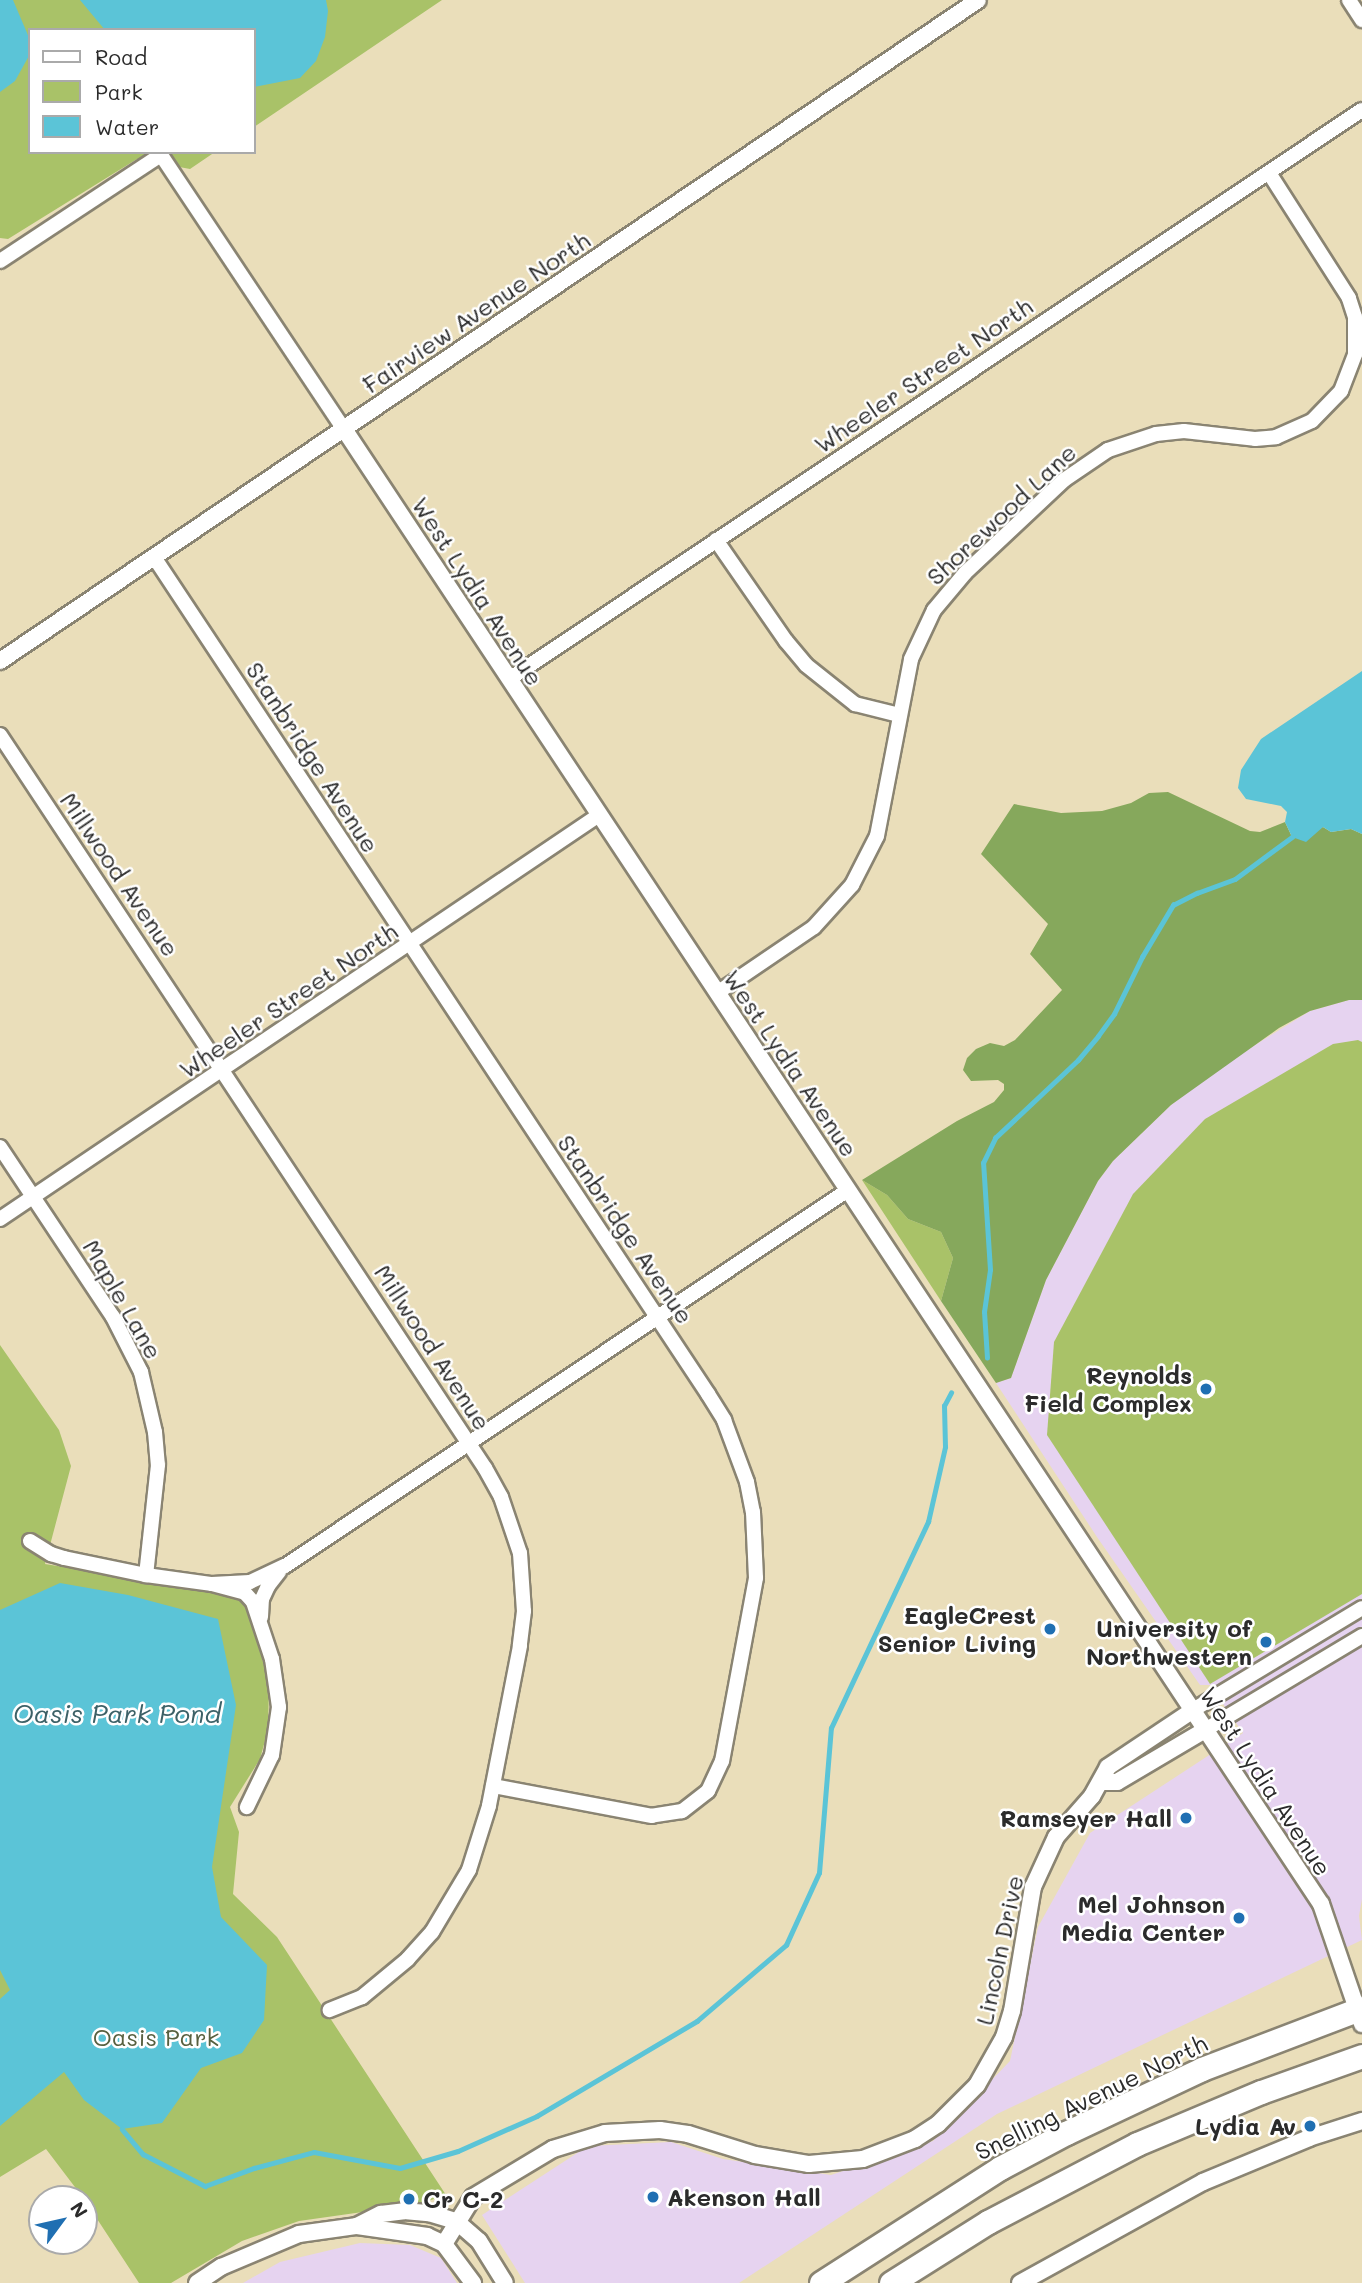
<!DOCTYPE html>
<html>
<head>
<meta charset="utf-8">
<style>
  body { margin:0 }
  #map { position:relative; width:1362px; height:2283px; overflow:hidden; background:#eadeba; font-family:Mali,sans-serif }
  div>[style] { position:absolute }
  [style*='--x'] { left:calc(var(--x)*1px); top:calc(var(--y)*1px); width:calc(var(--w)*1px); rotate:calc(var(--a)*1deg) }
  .built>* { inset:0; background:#e6d3f0 }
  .green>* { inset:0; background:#a9c268 }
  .forest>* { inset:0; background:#86a85c }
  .water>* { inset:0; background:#5bc4d7 }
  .stream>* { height:4.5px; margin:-2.25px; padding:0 2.25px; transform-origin:2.25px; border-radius:2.25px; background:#5bc4d7 }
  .roads { filter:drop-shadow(2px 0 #8a8472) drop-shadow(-2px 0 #8a8472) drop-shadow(0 2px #8a8472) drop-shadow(0 -2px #8a8472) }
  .minor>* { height:14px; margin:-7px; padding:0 7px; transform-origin:7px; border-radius:7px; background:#fff }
  .tertiary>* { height:16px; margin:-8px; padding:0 8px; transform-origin:8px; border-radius:8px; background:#fff }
  .trunk>* { height:23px; margin:-11.5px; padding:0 11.5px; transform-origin:11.5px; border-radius:11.5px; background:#fff }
  .dots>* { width:19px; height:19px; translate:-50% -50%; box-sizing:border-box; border:4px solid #fff; border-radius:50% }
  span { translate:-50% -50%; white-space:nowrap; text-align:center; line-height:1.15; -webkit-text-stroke:5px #fff; paint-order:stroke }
  .street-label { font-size:24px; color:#2b2b2b }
  .poi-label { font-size:24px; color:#2b2b2b; font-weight:700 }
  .right { translate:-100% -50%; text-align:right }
  .left { translate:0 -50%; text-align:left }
  .park-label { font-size:24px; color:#576040 }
  .water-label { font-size:26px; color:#3c6167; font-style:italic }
  .legend { position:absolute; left:28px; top:28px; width:228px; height:126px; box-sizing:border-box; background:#fff; border:2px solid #aaa; margin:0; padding:9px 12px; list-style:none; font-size:21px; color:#2b2b2b }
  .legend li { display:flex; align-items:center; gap:14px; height:35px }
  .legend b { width:35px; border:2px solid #aaa }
  .north { position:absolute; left:28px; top:2185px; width:70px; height:70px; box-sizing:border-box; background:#fff; border:2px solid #aaa; border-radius:50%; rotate:57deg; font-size:19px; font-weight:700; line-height:28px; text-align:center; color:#2b2b2b }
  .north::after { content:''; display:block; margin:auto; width:24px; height:32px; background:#1f6fb2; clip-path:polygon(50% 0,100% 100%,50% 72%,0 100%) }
</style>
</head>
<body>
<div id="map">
  <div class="built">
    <i style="clip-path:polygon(1349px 1000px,1362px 1000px,1362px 1899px,1359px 1916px,1362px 1940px,997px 2114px,739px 2283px,525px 2283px,482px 2215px,588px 2146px,671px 2142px,723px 2159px,831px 2175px,933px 2141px,1010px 2061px,1038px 1927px,1090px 1833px,1243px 1733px,1210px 1685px,1200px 1685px,1097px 1537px,996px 1383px,1011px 1378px,1046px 1280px,1098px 1181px,1113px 1161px,1171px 1105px,1223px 1065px,1310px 1011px)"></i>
    <i style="clip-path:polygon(360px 2243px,410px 2245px,441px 2258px,457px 2283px,243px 2283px,280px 2262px)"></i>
  </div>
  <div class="green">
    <i style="clip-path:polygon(0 0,442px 0,254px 127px,254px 30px,30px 30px,30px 152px,215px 152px,190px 169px,137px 159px,8px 239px,0 238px)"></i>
    <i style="clip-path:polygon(1358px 1040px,1362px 1042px,1362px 1594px,1210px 1684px,1047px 1435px,1054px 1342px,1133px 1194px,1205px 1119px,1333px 1044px)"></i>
    <i style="clip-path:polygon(862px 1180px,887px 1195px,908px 1219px,941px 1232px,953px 1258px,941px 1301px)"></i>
    <i style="clip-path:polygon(0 1345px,59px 1430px,71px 1466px,45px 1564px,232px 1594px,250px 1609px,269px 1686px,268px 1730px,260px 1759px,230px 1807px,239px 1832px,233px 1894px,277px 1937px,446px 2195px,419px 2204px,299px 2221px,242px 2241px,171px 2283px,139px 2283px,84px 2199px,46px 2149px,0 2177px)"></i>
  </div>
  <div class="forest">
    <i style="clip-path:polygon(1168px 792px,1250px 831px,1260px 832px,1285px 822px,1292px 837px,1323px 827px,1331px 832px,1351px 829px,1362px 834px,1362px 1000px,1349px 1000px,1310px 1011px,1279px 1028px,1171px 1105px,1113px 1161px,1098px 1181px,1046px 1280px,1011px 1378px,996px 1383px,941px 1301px,953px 1258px,941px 1232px,908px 1219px,887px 1195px,862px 1180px,957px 1121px,994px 1102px,1004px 1090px,1004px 1084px,998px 1080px,971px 1081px,963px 1070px,967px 1058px,976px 1049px,990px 1043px,1004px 1046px,1015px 1040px,1062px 990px,1030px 954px,1048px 924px,981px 854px,1014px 804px,1061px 813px,1102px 811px,1131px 803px,1149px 793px)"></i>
  </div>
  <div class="water">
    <i style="clip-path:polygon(0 0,13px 0,30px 40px,30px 54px,15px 81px,0 92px)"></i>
    <i style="clip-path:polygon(80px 0,326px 0,328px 11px,325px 37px,316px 61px,300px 78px,254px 87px,254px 30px,105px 30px)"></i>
    <i style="clip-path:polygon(1362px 671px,1362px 834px,1351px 829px,1331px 832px,1323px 827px,1306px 842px,1292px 837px,1285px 822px,1287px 812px,1281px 806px,1246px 799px,1238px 788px,1241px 770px,1261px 739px)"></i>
    <i style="clip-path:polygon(60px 1583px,128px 1595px,218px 1619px,236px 1705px,212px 1867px,221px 1917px,267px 1965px,264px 2020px,242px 2053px,201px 2068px,162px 2123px,122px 2129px,84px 2100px,64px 2072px,0 2126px,0 1999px,10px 1990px,0 1970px,0 1610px)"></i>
  </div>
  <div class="stream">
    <i style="--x:987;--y:1358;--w:46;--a:-93.7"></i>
    <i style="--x:984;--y:1312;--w:42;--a:-81.9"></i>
    <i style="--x:990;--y:1270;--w:107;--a:-93.7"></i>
    <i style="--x:983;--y:1163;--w:28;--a:-64"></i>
    <i style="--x:995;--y:1138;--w:114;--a:-43.2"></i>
    <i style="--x:1078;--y:1060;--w:31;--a:-50"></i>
    <i style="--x:1098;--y:1036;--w:27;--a:-54"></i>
    <i style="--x:1114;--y:1014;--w:64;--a:-63.8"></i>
    <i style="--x:1142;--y:957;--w:61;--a:-59.2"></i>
    <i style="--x:1173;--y:905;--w:27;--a:-27"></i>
    <i style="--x:1197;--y:893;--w:40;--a:-20.2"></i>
    <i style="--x:1235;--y:879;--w:71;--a:-36.4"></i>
    <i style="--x:122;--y:2129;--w:33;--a:50"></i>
    <i style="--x:143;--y:2154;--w:70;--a:27.3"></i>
    <i style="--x:205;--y:2186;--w:52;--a:-20.2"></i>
    <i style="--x:254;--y:2168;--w:62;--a:-14.9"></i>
    <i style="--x:314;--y:2152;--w:87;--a:10.5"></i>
    <i style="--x:400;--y:2168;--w:60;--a:-16.3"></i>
    <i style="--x:458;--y:2151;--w:86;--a:-23.9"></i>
    <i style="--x:537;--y:2116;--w:186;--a:-30.7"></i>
    <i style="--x:697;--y:2021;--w:117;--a:-40.5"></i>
    <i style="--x:786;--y:1945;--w:79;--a:-65.4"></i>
    <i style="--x:819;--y:1873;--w:145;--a:-85.3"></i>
    <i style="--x:831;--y:1728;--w:228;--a:-64.8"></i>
    <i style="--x:928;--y:1522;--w:77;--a:-77.2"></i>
    <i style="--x:945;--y:1447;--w:41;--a:-91.4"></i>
    <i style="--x:944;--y:1406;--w:15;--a:-62"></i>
  </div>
  <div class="roads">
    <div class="minor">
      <i style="--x:1349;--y:0;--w:24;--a:57"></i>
      <i style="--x:0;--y:261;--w:193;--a:-33.4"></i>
      <i style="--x:161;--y:155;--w:329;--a:56.3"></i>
      <i style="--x:716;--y:540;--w:123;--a:55.3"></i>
      <i style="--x:786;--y:641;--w:31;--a:50"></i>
      <i style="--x:806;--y:665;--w:63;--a:38.5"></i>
      <i style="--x:855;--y:704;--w:45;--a:14"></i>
      <i style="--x:154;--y:557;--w:1004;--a:56.5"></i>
      <i style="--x:708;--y:1394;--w:31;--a:58"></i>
      <i style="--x:724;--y:1420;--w:66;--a:69.6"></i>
      <i style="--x:747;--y:1482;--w:31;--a:79"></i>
      <i style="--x:753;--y:1512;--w:66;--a:87.4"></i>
      <i style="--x:756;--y:1578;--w:186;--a:100.5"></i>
      <i style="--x:722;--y:1761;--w:33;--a:115"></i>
      <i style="--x:708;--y:1791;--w:33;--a:142"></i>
      <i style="--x:682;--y:1811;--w:30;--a:171"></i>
      <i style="--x:652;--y:1816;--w:162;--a:-169.3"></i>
      <i style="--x:509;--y:679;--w:1025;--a:-33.71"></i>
      <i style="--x:0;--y:735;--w:879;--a:56.51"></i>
      <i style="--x:485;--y:1468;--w:33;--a:61"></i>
      <i style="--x:501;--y:1497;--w:59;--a:71.3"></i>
      <i style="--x:520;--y:1553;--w:58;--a:86.1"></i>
      <i style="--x:524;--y:1611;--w:35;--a:97"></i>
      <i style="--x:520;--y:1646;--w:163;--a:101"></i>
      <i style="--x:489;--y:1806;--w:67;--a:107.4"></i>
      <i style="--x:469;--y:1870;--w:72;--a:120.8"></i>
      <i style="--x:432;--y:1932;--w:36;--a:132"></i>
      <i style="--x:408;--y:1959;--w:60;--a:140.4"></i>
      <i style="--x:362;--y:1997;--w:35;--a:158"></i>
      <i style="--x:717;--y:993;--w:117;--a:-34.2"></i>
      <i style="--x:814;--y:927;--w:57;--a:-47.9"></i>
      <i style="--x:852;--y:885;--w:55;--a:-63"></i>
      <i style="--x:877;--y:836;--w:180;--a:-79.1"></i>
      <i style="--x:911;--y:659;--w:54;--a:-64.9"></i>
      <i style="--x:934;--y:610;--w:48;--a:-50"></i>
      <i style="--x:965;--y:573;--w:136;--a:-43.2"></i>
      <i style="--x:1064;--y:480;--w:53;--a:-34.3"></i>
      <i style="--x:1108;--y:450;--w:51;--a:-18.4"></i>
      <i style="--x:1156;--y:434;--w:28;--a:-6"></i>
      <i style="--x:1184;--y:431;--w:71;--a:6.4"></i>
      <i style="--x:1255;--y:439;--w:21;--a:-5"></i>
      <i style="--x:1276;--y:437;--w:39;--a:-24"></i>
      <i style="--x:1312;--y:421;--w:42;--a:-46"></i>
      <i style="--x:1341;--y:391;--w:40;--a:-69"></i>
      <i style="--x:1355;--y:354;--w:37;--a:-90"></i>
      <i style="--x:1355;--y:317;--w:20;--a:-108"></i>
      <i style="--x:1349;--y:298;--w:148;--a:-122.6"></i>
      <i style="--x:0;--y:1147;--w:204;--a:56.4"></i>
      <i style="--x:113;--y:1317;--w:62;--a:63"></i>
      <i style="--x:141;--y:1372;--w:62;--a:76.9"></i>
      <i style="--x:155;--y:1432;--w:33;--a:85"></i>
      <i style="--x:158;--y:1465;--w:111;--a:96.2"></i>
      <i style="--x:0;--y:1219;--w:723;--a:-34"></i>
      <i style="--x:30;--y:1541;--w:25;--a:32"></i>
      <i style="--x:51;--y:1554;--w:14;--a:17"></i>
      <i style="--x:64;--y:1558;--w:84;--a:11.7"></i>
      <i style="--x:146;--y:1575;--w:67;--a:7.8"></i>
      <i style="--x:212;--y:1584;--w:34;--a:15"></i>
      <i style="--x:245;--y:1593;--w:12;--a:48"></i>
      <i style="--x:253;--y:1602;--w:60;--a:71.6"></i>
      <i style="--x:272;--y:1659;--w:49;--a:81.7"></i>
      <i style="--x:279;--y:1707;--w:49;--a:98.3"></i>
      <i style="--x:272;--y:1755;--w:58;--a:115.7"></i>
      <i style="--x:212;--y:1584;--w:38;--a:-3"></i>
      <i style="--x:250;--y:1582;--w:38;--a:-25"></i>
      <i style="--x:285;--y:1566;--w:677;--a:-33.74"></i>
      <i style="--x:261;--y:1617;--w:18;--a:-87"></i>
      <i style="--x:262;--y:1599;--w:14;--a:-65"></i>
      <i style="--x:268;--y:1586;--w:18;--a:-52"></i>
      <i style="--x:1193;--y:1710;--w:197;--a:-31.1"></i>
      <i style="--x:1205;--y:1730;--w:183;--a:-30.9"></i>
    </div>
    <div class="tertiary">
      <i style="--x:344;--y:429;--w:1769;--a:56.48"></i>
      <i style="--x:1321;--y:1904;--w:127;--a:71.1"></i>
      <i style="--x:0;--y:661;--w:1180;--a:-34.05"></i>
      <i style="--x:1101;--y:1782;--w:16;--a:0"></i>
      <i style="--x:1117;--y:1782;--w:102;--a:-30.6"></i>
      <i style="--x:357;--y:2226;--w:71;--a:8.1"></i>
      <i style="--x:427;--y:2236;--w:19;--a:25"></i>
      <i style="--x:444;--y:2244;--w:49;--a:53.4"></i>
      <i style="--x:444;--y:2244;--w:55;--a:-58.3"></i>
      <i style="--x:473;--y:2197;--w:93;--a:-31"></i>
      <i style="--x:553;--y:2149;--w:54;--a:-17.1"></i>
      <i style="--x:605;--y:2133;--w:55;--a:-3.1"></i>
      <i style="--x:660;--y:2130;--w:28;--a:8"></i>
      <i style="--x:688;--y:2134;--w:70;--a:17.4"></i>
      <i style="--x:755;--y:2155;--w:55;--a:9.5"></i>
      <i style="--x:809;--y:2164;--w:54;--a:-5.3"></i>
      <i style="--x:863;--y:2159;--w:56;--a:-21"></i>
      <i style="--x:915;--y:2139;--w:27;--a:-33"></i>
      <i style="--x:938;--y:2124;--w:55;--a:-45"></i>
      <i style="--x:977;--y:2085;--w:55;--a:-60.6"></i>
      <i style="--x:1004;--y:2037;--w:27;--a:-73"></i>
      <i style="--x:1012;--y:2011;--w:126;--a:-80.4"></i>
      <i style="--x:1033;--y:1887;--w:55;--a:-65.3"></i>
      <i style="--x:1056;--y:1837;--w:55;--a:-48.7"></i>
      <i style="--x:1092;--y:1796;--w:33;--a:-61"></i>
      <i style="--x:1108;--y:1767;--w:102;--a:-33.8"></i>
      <i style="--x:197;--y:2283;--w:29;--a:-34"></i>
      <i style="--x:221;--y:2267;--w:85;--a:-22.9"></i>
      <i style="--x:299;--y:2234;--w:59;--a:-7.9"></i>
      <i style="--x:357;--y:2226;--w:27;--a:-27"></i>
      <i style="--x:381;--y:2214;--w:23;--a:-7"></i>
      <i style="--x:404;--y:2211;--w:25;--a:5"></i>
      <i style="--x:429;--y:2213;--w:28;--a:17"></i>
      <i style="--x:456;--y:2221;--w:30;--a:41"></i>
      <i style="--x:479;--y:2241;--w:49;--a:58.2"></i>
      <i style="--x:1020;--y:2283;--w:209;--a:-28.9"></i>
      <i style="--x:1203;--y:2182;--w:115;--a:-22.5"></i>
      <i style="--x:1309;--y:2138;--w:56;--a:-17.8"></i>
    </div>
    <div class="trunk">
      <i style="--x:821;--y:2283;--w:213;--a:-32.7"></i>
      <i style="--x:1000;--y:2168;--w:75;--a:-27.9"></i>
      <i style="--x:1066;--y:2133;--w:150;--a:-25.2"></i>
      <i style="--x:1202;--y:2069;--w:171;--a:-20.9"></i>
      <i style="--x:891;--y:2283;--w:115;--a:-32.2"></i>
      <i style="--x:988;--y:2222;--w:168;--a:-27.6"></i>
      <i style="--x:1137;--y:2144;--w:134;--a:-22.8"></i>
      <i style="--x:1261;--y:2092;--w:107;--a:-19.6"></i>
    </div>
  </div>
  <div class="dots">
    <i style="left:1206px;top:1389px;background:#1f6fb2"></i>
    <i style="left:1050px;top:1629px;background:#1f6fb2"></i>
    <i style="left:1266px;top:1642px;background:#1f6fb2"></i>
    <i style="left:1186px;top:1818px;background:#1f6fb2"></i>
    <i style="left:1239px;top:1918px;background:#1f6fb2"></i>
    <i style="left:1310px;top:2126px;background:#1f6fb2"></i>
    <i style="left:653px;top:2197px;background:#1f6fb2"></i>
    <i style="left:409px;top:2199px;background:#1f6fb2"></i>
  </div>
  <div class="street-label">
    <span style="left:476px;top:312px;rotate:-34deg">Fairview Avenue North</span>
    <span style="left:923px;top:375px;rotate:-34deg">Wheeler Street North</span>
    <span style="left:1001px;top:514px;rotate:-43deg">Shorewood Lane</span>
    <span style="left:478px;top:591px;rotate:57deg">West Lydia Avenue</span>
    <span style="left:313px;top:757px;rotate:57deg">Stanbridge Avenue</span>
    <span style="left:120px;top:874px;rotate:56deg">Millwood Avenue</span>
    <span style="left:288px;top:1000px;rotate:-34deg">Wheeler Street North</span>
    <span style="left:791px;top:1063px;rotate:56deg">West Lydia Avenue</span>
    <span style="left:626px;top:1229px;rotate:56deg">Stanbridge Avenue</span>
    <span style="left:123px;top:1299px;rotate:60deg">Maple Lane</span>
    <span style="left:433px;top:1347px;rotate:57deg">Millwood Avenue</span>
    <span style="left:1266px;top:1781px;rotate:57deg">West Lydia Avenue</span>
    <span style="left:999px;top:1950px;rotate:-78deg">Lincoln Drive</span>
    <span style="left:1091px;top:2097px;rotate:-26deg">Snelling Avenue North</span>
  </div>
  <div class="poi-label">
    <span class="right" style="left:1192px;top:1389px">Reynolds<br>Field Complex</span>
    <span class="right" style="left:1036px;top:1629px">EagleCrest<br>Senior Living</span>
    <span class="right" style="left:1252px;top:1642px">University of<br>Northwestern</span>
    <span class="right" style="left:1172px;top:1818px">Ramseyer Hall</span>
    <span class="right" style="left:1225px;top:1918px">Mel Johnson<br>Media Center</span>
    <span class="right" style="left:1296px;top:2126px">Lydia Av</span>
    <span class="left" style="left:667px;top:2197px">Akenson Hall</span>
    <span class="left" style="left:423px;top:2199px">Cr C-2</span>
  </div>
  <div class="park-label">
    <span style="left:156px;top:2037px">Oasis Park</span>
  </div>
  <div class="water-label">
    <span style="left:117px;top:1714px">Oasis Park Pond</span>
  </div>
  <ul class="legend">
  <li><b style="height:9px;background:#fff"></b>Road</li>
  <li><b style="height:19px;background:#a9c268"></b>Park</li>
  <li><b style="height:19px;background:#5bc4d7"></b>Water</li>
  </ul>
  <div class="north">N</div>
</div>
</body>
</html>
